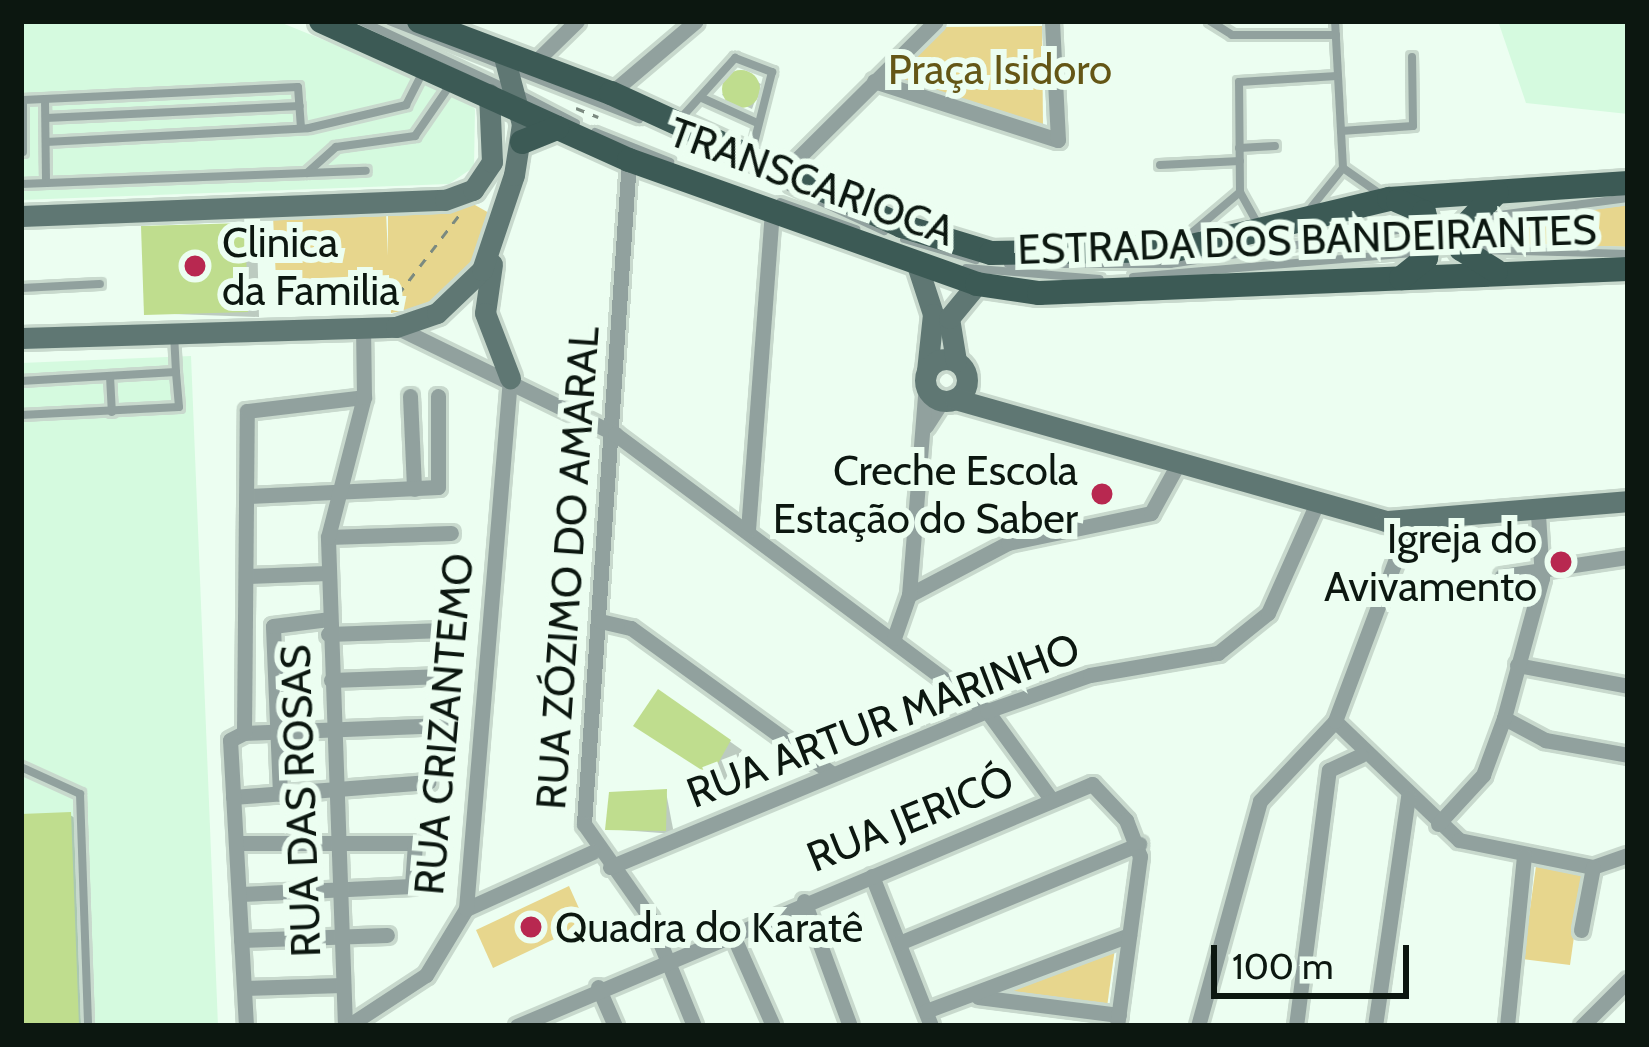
<!DOCTYPE html>
<html>
<head>
<meta charset="utf-8">
<style>
  body { margin:0 }
  #map { position:relative; width:1649px; height:1047px; overflow:hidden; background:#ecfef1; font-family:Cabin,sans-serif }
  div>[style] { position:absolute }
  [style*='--x'] { left:calc(var(--x)*1px); top:calc(var(--y)*1px); width:calc(var(--w)*1px); rotate:calc(var(--a)*1deg) }
  .built>* { inset:0; background:#d5fadf }
  .green>* { inset:0; background:#e7d68d }
  .shadow>* { inset:0; background:#0003 }
  .building>* { inset:0; background:#bfdd8e }
  .round { border-radius:50% }
  .path>* { height:3px; margin-top:-1.5px; transform-origin:0; background:repeating-linear-gradient(90deg,#7b8a80 0 9px,transparent 0 18px) }
  .roads { filter:drop-shadow(3px 0 #c8d9cd) drop-shadow(-3px 0 #c8d9cd) drop-shadow(0 3px #c8d9cd) drop-shadow(0 -3px #c8d9cd) }
  .lane>* { height:8px; margin:-4px; padding:0 4px; transform-origin:4px; border-radius:4px; background:#91a19e }
  .street>* { height:15px; margin:-7.5px; padding:0 7.5px; transform-origin:7.5px; border-radius:7.5px; background:#91a19e }
  .secondary>* { height:21px; margin:-10.5px; padding:0 10.5px; transform-origin:10.5px; border-radius:10.5px; background:#5f7773 }
  .secondary>.ring { margin:-10.5px; padding:0; box-sizing:content-box; background:none; border:21px solid #5f7773; border-radius:50% }
  .primary>* { height:24px; margin:-12px; padding:0 12px; transform-origin:12px; border-radius:12px; background:#3c5a55 }
  .dots>* { width:33px; height:33px; translate:-50% -50%; box-sizing:border-box; border:6px solid #ecfef1; border-radius:50% }
  span { translate:-50% -50%; white-space:nowrap; text-align:center; line-height:1.15; -webkit-text-stroke:12px #ecfef1; paint-order:stroke }
  .park-label { font-size:42px; color:#645616 }
  .street-label { font-size:42px; color:#0c1710 }
  .poi-label { font-size:42px; color:#0c1710 }
  .left { translate:0 -50%; text-align:left }
  .right { translate:-100% -50%; text-align:right }
  .frame { position:absolute; inset:0; border:24px solid #0c1710; pointer-events:none }
  .scale { position:absolute; left:1211px; top:945px; width:198px; height:54px; box-sizing:border-box; border:6px solid #0c1710; border-top:0; padding-left:15px; font-size:36px; line-height:42px; white-space:nowrap; color:#0c1710; -webkit-text-stroke:9px #ecfef1; paint-order:stroke }
</style>
</head>
<body>
<div id="map">
  <div class="built">
    <i style="clip-path:polygon(21px 21px,277px 21px,462px 96px,475px 109px,474px 167px,449px 184px,21px 200px)"></i>
    <i style="clip-path:polygon(1498px 21px,1628px 21px,1628px 114px,1526px 103px)"></i>
    <i style="clip-path:polygon(191px 356px,218px 1026px,21px 1026px,21px 363px)"></i>
  </div>
  <div class="green">
    <i style="clip-path:polygon(1042px 26px,1043px 127px,905px 85px,902px 68px,942px 27px)"></i>
    <i style="clip-path:polygon(1628px 204px,1628px 247px,1470px 242px,1467px 224px)"></i>
    <i style="clip-path:polygon(475px 205px,498px 218px,479px 263px,442px 303px,391px 313px,389px 275px,276px 280px,273px 216px,386px 212px,388px 256px,388px 208px)"></i>
    <i style="clip-path:polygon(1536px 866px,1583px 873px,1570px 965px,1523px 959px)"></i>
    <i style="clip-path:polygon(569px 886px,586px 924px,493px 968px,476px 930px)"></i>
    <i style="clip-path:polygon(1115px 948px,1107px 1007px,994px 990px)"></i>
  </div>
  <div class="shadow">
    <i style="clip-path:polygon(738px 72px,761px 84px,752px 109px,722px 95px)"></i>
    <i style="clip-path:polygon(245px 226px,257px 233px,259px 317px,147px 313px)"></i>
    <i style="clip-path:polygon(671px 700px,742px 750px,725px 780px,637px 726px)"></i>
    <i style="clip-path:polygon(666px 792px,674px 834px,608px 829px)"></i>
    <i style="clip-path:polygon(70px 815px,82px 822px,86px 1026px,21px 1026px,21px 817px)"></i>
  </div>
  <div class="building">
    <i class="round" style="left:722px;top:70px;width:38px;height:38px"></i>
    <i style="clip-path:polygon(245px 223px,248px 312px,144px 315px,141px 226px)"></i>
    <i style="clip-path:polygon(658px 689px,731px 740px,711px 776px,633px 726px)"></i>
    <i style="clip-path:polygon(667px 789px,666px 831px,605px 830px,609px 792px)"></i>
    <i style="clip-path:polygon(71px 812px,79px 1026px,21px 1026px,21px 814px)"></i>
  </div>
  <div class="path">
    <i style="--x:576;--y:108;--w:24;--a:22"></i>
    <i style="--x:387;--y:309;--w:118;--a:-52.5"></i>
  </div>
  <div class="roads">
    <div class="lane">
      <i style="--x:361;--y:21;--w:160;--a:24.8"></i>
      <i style="--x:389;--y:21;--w:269;--a:21.4"></i>
      <i style="--x:1210;--y:21;--w:26;--a:32"></i>
      <i style="--x:1232;--y:35;--w:104;--a:0"></i>
      <i style="--x:520;--y:94;--w:63;--a:27.4"></i>
      <i style="--x:702;--y:98;--w:58;--a:24.4"></i>
      <i style="--x:45;--y:99;--w:84;--a:89.3"></i>
      <i style="--x:46;--y:118;--w:254;--a:-2.7"></i>
      <i style="--x:681;--y:118;--w:81;--a:-48"></i>
      <i style="--x:735;--y:58;--w:40;--a:21"></i>
      <i style="--x:772;--y:72;--w:81;--a:104.2"></i>
      <i style="--x:1341;--y:131;--w:72;--a:-4"></i>
      <i style="--x:1413;--y:126;--w:69;--a:-90.8"></i>
      <i style="--x:595;--y:132;--w:81;--a:21.8"></i>
      <i style="--x:46;--y:142;--w:263;--a:-3"></i>
      <i style="--x:309;--y:128;--w:100;--a:-13.3"></i>
      <i style="--x:406;--y:105;--w:35;--a:-63"></i>
      <i style="--x:1239;--y:148;--w:36;--a:-3"></i>
      <i style="--x:23;--y:152;--w:52;--a:-90"></i>
      <i style="--x:23;--y:100;--w:275;--a:-2.7"></i>
      <i style="--x:298;--y:87;--w:41;--a:85.8"></i>
      <i style="--x:1160;--y:165;--w:80;--a:-2.9"></i>
      <i style="--x:1343;--y:168;--w:49;--a:35"></i>
      <i style="--x:307;--y:173;--w:39;--a:-42"></i>
      <i style="--x:336;--y:147;--w:80;--a:-7.9"></i>
      <i style="--x:415;--y:136;--w:62;--a:-55.5"></i>
      <i style="--x:21;--y:184;--w:345;--a:-2.2"></i>
      <i style="--x:789;--y:187;--w:105;--a:24.9"></i>
      <i style="--x:780;--y:202;--w:81;--a:19.6"></i>
      <i style="--x:1306;--y:214;--w:59;--a:-51.2"></i>
      <i style="--x:1343;--y:168;--w:147;--a:-93.1"></i>
      <i style="--x:1484;--y:217;--w:145;--a:-7.5"></i>
      <i style="--x:1260;--y:228;--w:41;--a:-119.1"></i>
      <i style="--x:1240;--y:192;--w:110;--a:-90.5"></i>
      <i style="--x:1239;--y:82;--w:98;--a:-3.5"></i>
      <i style="--x:904;--y:239;--w:75;--a:16.3"></i>
      <i style="--x:1182;--y:241;--w:76;--a:-40.2"></i>
      <i style="--x:1480;--y:250;--w:148;--a:1.5"></i>
      <i style="--x:1008;--y:264;--w:162;--a:0"></i>
      <i style="--x:1170;--y:264;--w:291;--a:-8.5"></i>
      <i style="--x:966;--y:268;--w:134;--a:4.7"></i>
      <i style="--x:1133;--y:277;--w:327;--a:-4.9"></i>
      <i style="--x:21;--y:288;--w:79;--a:-2.9"></i>
      <i style="--x:110;--y:376;--w:36;--a:87"></i>
      <i style="--x:21;--y:381;--w:155;--a:-3.3"></i>
      <i style="--x:176;--y:372;--w:36;--a:-93"></i>
      <i style="--x:21;--y:415;--w:158;--a:-2.9"></i>
      <i style="--x:179;--y:407;--w:35;--a:-95"></i>
      <i style="--x:21;--y:767;--w:65;--a:24.6"></i>
      <i style="--x:80;--y:794;--w:232;--a:88"></i>
    </div>
    <div class="street">
      <i style="--x:530;--y:67;--w:66;--a:-44.4"></i>
      <i style="--x:874;--y:81;--w:193;--a:17.8"></i>
      <i style="--x:1058;--y:140;--w:119;--a:-92.9"></i>
      <i style="--x:611;--y:93;--w:111;--a:-40.3"></i>
      <i style="--x:629;--y:160;--w:666;--a:93.88"></i>
      <i style="--x:584;--y:824;--w:115;--a:54.9"></i>
      <i style="--x:650;--y:918;--w:117;--a:67.8"></i>
      <i style="--x:786;--y:170;--w:211;--a:-44.8"></i>
      <i style="--x:396;--y:327;--w:244;--a:26"></i>
      <i style="--x:615;--y:434;--w:464;--a:36.7"></i>
      <i style="--x:987;--y:711;--w:109;--a:54"></i>
      <i style="--x:410;--y:396;--w:93;--a:87.5"></i>
      <i style="--x:926;--y:426;--w:31;--a:-57"></i>
      <i style="--x:249;--y:496;--w:189;--a:-2.7"></i>
      <i style="--x:438;--y:487;--w:91;--a:-90"></i>
      <i style="--x:748;--y:530;--w:317;--a:-85.7"></i>
      <i style="--x:328;--y:537;--w:123;--a:-1.9"></i>
      <i style="--x:248;--y:576;--w:79;--a:-2.2"></i>
      <i style="--x:1502;--y:576;--w:127;--a:-8.6"></i>
      <i style="--x:909;--y:595;--w:112;--a:-27.7"></i>
      <i style="--x:1008;--y:543;--w:146;--a:-11.8"></i>
      <i style="--x:1151;--y:513;--w:56;--a:-61.1"></i>
      <i style="--x:600;--y:621;--w:32;--a:13"></i>
      <i style="--x:631;--y:628;--w:247;--a:35.9"></i>
      <i style="--x:328;--y:634;--w:116;--a:-2"></i>
      <i style="--x:894;--y:638;--w:46;--a:-70.8"></i>
      <i style="--x:909;--y:595;--w:212;--a:-85.4"></i>
      <i style="--x:1517;--y:665;--w:113;--a:10.7"></i>
      <i style="--x:331;--y:680;--w:113;--a:-2"></i>
      <i style="--x:1504;--y:718;--w:47;--a:28.2"></i>
      <i style="--x:1545;--y:740;--w:84;--a:10.2"></i>
      <i style="--x:1335;--y:721;--w:172;--a:43.8"></i>
      <i style="--x:1459;--y:840;--w:137;--a:11.4"></i>
      <i style="--x:1593;--y:867;--w:37;--a:-19"></i>
      <i style="--x:244;--y:733;--w:201;--a:-2.3"></i>
      <i style="--x:280;--y:794;--w:168;--a:-92.4"></i>
      <i style="--x:273;--y:626;--w:56;--a:-7.1"></i>
      <i style="--x:233;--y:797;--w:196;--a:-4.4"></i>
      <i style="--x:1438;--y:824;--w:67;--a:-47.4"></i>
      <i style="--x:1483;--y:775;--w:61;--a:-69.8"></i>
      <i style="--x:1504;--y:718;--w:145;--a:-74.8"></i>
      <i style="--x:1542;--y:578;--w:63;--a:-93.6"></i>
      <i style="--x:238;--y:843;--w:177;--a:0"></i>
      <i style="--x:415;--y:843;--w:43;--a:94"></i>
      <i style="--x:412;--y:886;--w:171;--a:177.3"></i>
      <i style="--x:610;--y:867;--w:408;--a:-22.5"></i>
      <i style="--x:987;--y:711;--w:109;--a:-19.3"></i>
      <i style="--x:1090;--y:675;--w:130;--a:-9.8"></i>
      <i style="--x:1218;--y:653;--w:64;--a:-38.7"></i>
      <i style="--x:1268;--y:613;--w:120;--a:-66"></i>
      <i style="--x:872;--y:876;--w:161;--a:68.5"></i>
      <i style="--x:804;--y:901;--w:133;--a:69.8"></i>
      <i style="--x:466;--y:909;--w:139;--a:-24.2"></i>
      <i style="--x:1581;--y:930;--w:64;--a:-79.2"></i>
      <i style="--x:731;--y:931;--w:104;--a:66.1"></i>
      <i style="--x:241;--y:940;--w:146;--a:-2"></i>
      <i style="--x:899;--y:943;--w:260;--a:-22.4"></i>
      <i style="--x:598;--y:987;--w:43;--a:66.4"></i>
      <i style="--x:244;--y:988;--w:99;--a:-1.7"></i>
      <i style="--x:978;--y:997;--w:142;--a:7.3"></i>
      <i style="--x:926;--y:1011;--w:217;--a:-20.5"></i>
      <i style="--x:246;--y:1026;--w:286;--a:-93.2"></i>
      <i style="--x:230;--y:740;--w:16;--a:-27"></i>
      <i style="--x:244;--y:733;--w:322;--a:-89.5"></i>
      <i style="--x:247;--y:411;--w:118;--a:-6.8"></i>
      <i style="--x:345;--y:1026;--w:489;--a:-92"></i>
      <i style="--x:328;--y:537;--w:145;--a:-75.6"></i>
      <i style="--x:364;--y:397;--w:71;--a:-90.8"></i>
      <i style="--x:348;--y:1026;--w:93;--a:-33.2"></i>
      <i style="--x:426;--y:975;--w:77;--a:-58.8"></i>
      <i style="--x:466;--y:909;--w:533;--a:-85.26"></i>
      <i style="--x:517;--y:1026;--w:624;--a:-22.82"></i>
      <i style="--x:1092;--y:784;--w:50;--a:46.6"></i>
      <i style="--x:1126;--y:820;--w:39;--a:69"></i>
      <i style="--x:1140;--y:856;--w:172;--a:97.7"></i>
      <i style="--x:1198;--y:1026;--w:233;--a:-74.6"></i>
      <i style="--x:1260;--y:801;--w:110;--a:-46.8"></i>
      <i style="--x:1335;--y:721;--w:210;--a:-69.4"></i>
      <i style="--x:1296;--y:1026;--w:258;--a:-82.7"></i>
      <i style="--x:1329;--y:770;--w:35;--a:-25"></i>
      <i style="--x:1375;--y:1026;--w:232;--a:-81.8"></i>
      <i style="--x:1507;--y:1026;--w:171;--a:-84.3"></i>
      <i style="--x:1582;--y:1026;--w:65;--a:-45"></i>
    </div>
    <div class="secondary">
      <i style="--x:21;--y:216;--w:424;--a:-2.2"></i>
      <i style="--x:445;--y:200;--w:30;--a:-20"></i>
      <i style="--x:473;--y:190;--w:34;--a:-56"></i>
      <i style="--x:492;--y:162;--w:68;--a:-92.5"></i>
      <i style="--x:492;--y:264;--w:49;--a:98.1"></i>
      <i style="--x:485;--y:313;--w:70;--a:69"></i>
      <i style="--x:918;--y:268;--w:48;--a:71.9"></i>
      <i style="--x:933;--y:314;--w:57;--a:96"></i>
      <i style="--x:21;--y:338;--w:375;--a:-1.7"></i>
      <i style="--x:396;--y:327;--w:43;--a:-18.9"></i>
      <i style="--x:437;--y:313;--w:62;--a:-43.7"></i>
      <i style="--x:482;--y:270;--w:100;--a:-71.4"></i>
      <i style="--x:514;--y:175;--w:52;--a:-81.1"></i>
      <i style="--x:522;--y:124;--w:69;--a:-105"></i>
      <i class="ring" style="left:925px;top:359px;width:21px;height:21px"></i>
      <i style="--x:956;--y:361;--w:44;--a:-99.2"></i>
      <i style="--x:949;--y:318;--w:44;--a:-50.5"></i>
      <i style="--x:955;--y:399;--w:448;--a:15.8"></i>
      <i style="--x:1386;--y:521;--w:243;--a:-4.7"></i>
    </div>
    <div class="primary">
      <i style="--x:321;--y:21;--w:338;--a:24.3"></i>
      <i style="--x:629;--y:160;--w:369;--a:19.6"></i>
      <i style="--x:977;--y:284;--w:63;--a:8.3"></i>
      <i style="--x:1039;--y:293;--w:589;--a:-2.33"></i>
      <i style="--x:419;--y:21;--w:205;--a:20.6"></i>
      <i style="--x:611;--y:93;--w:320;--a:24.6"></i>
      <i style="--x:902;--y:226;--w:93;--a:16.9"></i>
      <i style="--x:991;--y:253;--w:184;--a:-0.9"></i>
      <i style="--x:1175;--y:250;--w:220;--a:-13.4"></i>
      <i style="--x:1389;--y:199;--w:240;--a:-3.8"></i>
      <i style="--x:522;--y:142;--w:38;--a:-22"></i>
      <i style="--x:1398;--y:201;--w:28;--a:23"></i>
      <i style="--x:1424;--y:212;--w:24;--a:75"></i>
      <i style="--x:1430;--y:235;--w:23;--a:100"></i>
      <i style="--x:1426;--y:258;--w:32;--a:141"></i>
      <i style="--x:1496;--y:271;--w:41;--a:-147.8"></i>
      <i style="--x:1461;--y:249;--w:19;--a:-90"></i>
      <i style="--x:1461;--y:230;--w:52;--a:-46.5"></i>
    </div>
  </div>
  <div class="dots">
    <i style="left:195px;top:266px;background:#b82850"></i>
    <i style="left:1102px;top:494px;background:#b82850"></i>
    <i style="left:1561px;top:562px;background:#b82850"></i>
    <i style="left:531px;top:927px;background:#b82850"></i>
  </div>
  <div class="park-label">
    <span style="left:1000px;top:69px">Praça Isidoro</span>
  </div>
  <div class="street-label">
    <span style="left:812px;top:181px;rotate:20deg">TRANSCARIOCA</span>
    <span style="left:1307px;top:239px;rotate:-2deg">ESTRADA DOS BANDEIRANTES</span>
    <span style="left:567px;top:568px;rotate:-86deg">RUA ZÓZIMO DO AMARAL</span>
    <span style="left:883px;top:720px;rotate:-21deg">RUA ARTUR MARINHO</span>
    <span style="left:443px;top:724px;rotate:-85deg">RUA CRIZANTEMO</span>
    <span style="left:300px;top:801px;rotate:-92deg">RUA DAS ROSAS</span>
    <span style="left:910px;top:818px;rotate:-22deg">RUA JERICÓ</span>
  </div>
  <div class="poi-label">
    <span class="left" style="left:222px;top:266px">Clinica<br>da Familia</span>
    <span class="right" style="left:1078px;top:494px">Creche Escola<br>Estação do Saber</span>
    <span class="right" style="left:1537px;top:562px">Igreja do<br>Avivamento</span>
    <span class="left" style="left:555px;top:927px">Quadra do Karatê</span>
  </div>
  <div class="frame"></div>
  <div class="scale">100 m</div>
</div>
</body>
</html>
